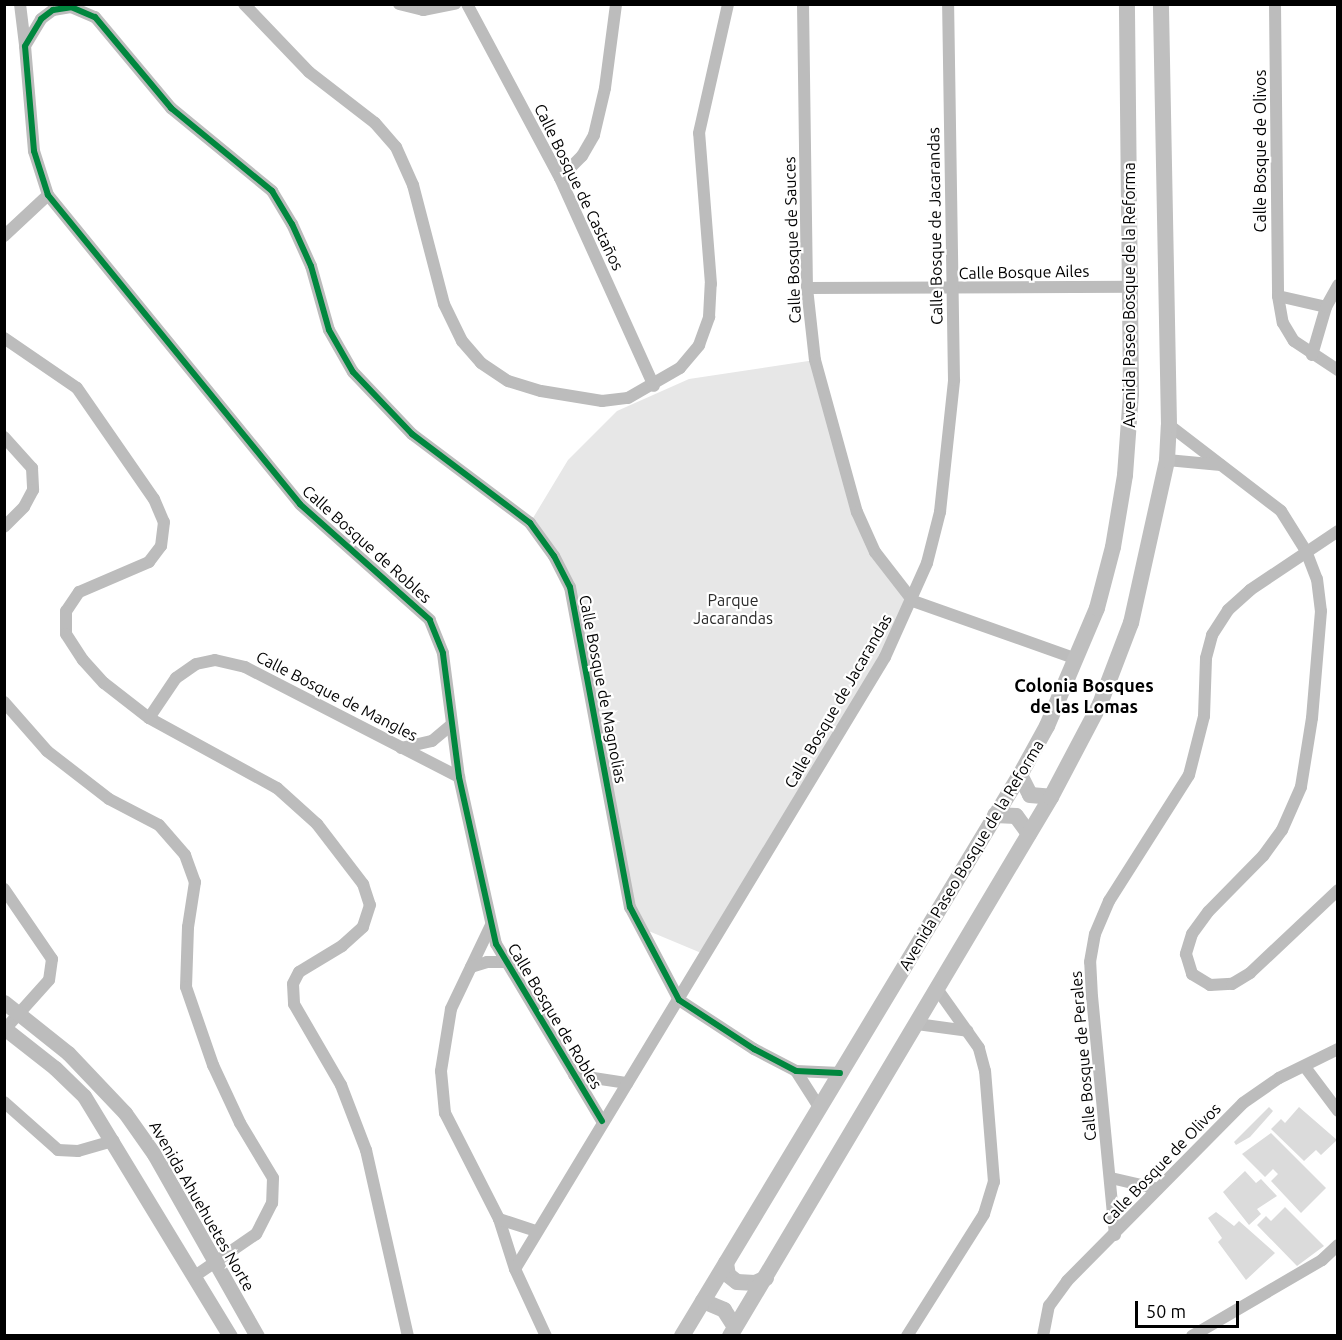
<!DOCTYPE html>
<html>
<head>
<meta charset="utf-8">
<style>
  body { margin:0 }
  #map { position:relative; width:1342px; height:1340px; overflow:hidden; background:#fff; font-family:Ubuntu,sans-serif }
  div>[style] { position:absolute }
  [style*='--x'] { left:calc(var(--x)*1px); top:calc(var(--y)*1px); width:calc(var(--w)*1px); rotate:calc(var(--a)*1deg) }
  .green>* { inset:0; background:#e7e7e7 }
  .building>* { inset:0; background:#dbdbdb }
  .minor>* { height:12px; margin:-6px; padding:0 6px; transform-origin:6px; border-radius:6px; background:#bcbcbc }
  .tertiary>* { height:15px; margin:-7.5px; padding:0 7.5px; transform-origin:7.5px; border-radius:7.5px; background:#bcbcbc }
  .secondary>* { height:16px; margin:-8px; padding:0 8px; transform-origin:8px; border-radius:8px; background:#bfbfbf }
  .cycleway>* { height:6px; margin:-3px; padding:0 3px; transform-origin:3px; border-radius:3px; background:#00873e }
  span { translate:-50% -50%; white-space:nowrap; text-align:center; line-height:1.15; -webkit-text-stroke:4.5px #fff; paint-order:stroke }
  .street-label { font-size:16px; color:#000 }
  .park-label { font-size:16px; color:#2b2b2b }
  .neighbourhood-label { font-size:18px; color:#000; font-weight:700 }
  .frame { position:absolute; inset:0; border:6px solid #000; pointer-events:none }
  .scale { position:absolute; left:1135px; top:1301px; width:104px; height:27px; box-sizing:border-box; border:3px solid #000; border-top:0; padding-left:8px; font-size:18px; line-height:21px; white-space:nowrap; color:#000; -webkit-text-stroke:4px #fff; paint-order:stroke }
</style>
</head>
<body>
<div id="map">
  <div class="green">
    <i style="clip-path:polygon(815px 360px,859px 517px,913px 601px,706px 955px,639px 927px,570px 587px,530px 523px,568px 460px,617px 411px,689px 379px)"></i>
  </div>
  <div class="building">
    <i style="clip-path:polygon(1269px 1107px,1273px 1111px,1250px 1137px,1236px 1145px,1234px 1142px)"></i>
    <i style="clip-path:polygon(1299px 1107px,1337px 1140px,1321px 1155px,1316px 1150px,1304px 1161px,1271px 1129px,1281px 1119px,1285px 1123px)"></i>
    <i style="clip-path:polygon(1271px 1133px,1326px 1188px,1301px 1213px,1271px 1181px,1278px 1174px,1273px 1169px,1265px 1177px,1242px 1154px)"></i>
    <i style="clip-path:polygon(1245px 1171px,1256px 1183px,1261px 1179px,1277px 1196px,1257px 1209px,1261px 1214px,1249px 1225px,1223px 1192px)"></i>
    <i style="clip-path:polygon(1285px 1207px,1324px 1246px,1297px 1266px,1257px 1225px,1266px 1216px,1271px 1221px)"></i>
    <i style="clip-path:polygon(1216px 1212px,1234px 1226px,1239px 1221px,1275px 1253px,1246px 1280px,1218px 1242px,1222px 1238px,1208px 1218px)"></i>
  </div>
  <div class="minor">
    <i style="--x:20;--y:4;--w:41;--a:83"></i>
    <i style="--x:244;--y:4;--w:94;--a:46.3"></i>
    <i style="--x:309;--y:72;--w:83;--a:37.7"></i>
    <i style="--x:375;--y:123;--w:32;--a:49"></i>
    <i style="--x:396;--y:147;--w:42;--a:65.9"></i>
    <i style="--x:413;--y:185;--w:123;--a:75.4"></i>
    <i style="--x:444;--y:304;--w:41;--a:64.1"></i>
    <i style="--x:462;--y:341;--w:29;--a:49"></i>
    <i style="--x:481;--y:363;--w:32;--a:34"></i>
    <i style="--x:508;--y:381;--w:34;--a:17"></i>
    <i style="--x:541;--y:391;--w:62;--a:9.3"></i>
    <i style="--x:602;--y:401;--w:26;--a:-7"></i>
    <i style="--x:628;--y:398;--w:60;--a:-30"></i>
    <i style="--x:680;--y:368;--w:30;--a:-50"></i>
    <i style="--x:699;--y:345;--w:30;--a:-70"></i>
    <i style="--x:709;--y:317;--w:33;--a:-87"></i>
    <i style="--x:711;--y:284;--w:151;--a:-94.5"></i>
    <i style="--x:699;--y:133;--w:132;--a:-77.3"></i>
    <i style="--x:399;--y:4;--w:25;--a:14"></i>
    <i style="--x:423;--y:10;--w:33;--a:-11"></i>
    <i style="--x:467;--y:4;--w:197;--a:61.9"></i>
    <i style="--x:560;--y:178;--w:228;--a:65.7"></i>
    <i style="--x:803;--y:4;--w:284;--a:89.2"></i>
    <i style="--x:807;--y:288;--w:72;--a:83.7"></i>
    <i style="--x:815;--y:360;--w:158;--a:74.6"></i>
    <i style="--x:857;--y:512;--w:44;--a:65.8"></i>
    <i style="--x:875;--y:552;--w:62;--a:52.2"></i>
    <i style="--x:913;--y:601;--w:174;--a:19.5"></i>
    <i style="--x:1275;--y:4;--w:292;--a:89.4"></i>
    <i style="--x:1278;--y:296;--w:27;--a:80"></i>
    <i style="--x:1283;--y:323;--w:21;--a:59"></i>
    <i style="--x:1294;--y:341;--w:53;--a:33.4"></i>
    <i style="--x:560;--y:178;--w:31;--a:-45"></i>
    <i style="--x:582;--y:156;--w:24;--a:-60"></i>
    <i style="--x:594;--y:135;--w:48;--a:-76.8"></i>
    <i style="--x:605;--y:88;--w:85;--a:-82.5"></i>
    <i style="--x:4;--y:236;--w:60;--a:-43"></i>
    <i style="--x:807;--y:288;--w:326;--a:-0.2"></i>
    <i style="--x:1278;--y:296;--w:49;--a:12.9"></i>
    <i style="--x:4;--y:338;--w:88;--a:34.4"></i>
    <i style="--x:77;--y:388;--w:135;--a:55.3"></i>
    <i style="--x:154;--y:499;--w:25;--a:67"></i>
    <i style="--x:164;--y:522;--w:24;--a:97"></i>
    <i style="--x:161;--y:546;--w:20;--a:127"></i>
    <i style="--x:149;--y:562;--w:76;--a:156.8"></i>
    <i style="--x:79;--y:592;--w:23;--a:124"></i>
    <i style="--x:66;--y:611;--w:23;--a:90"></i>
    <i style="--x:66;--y:634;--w:31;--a:57"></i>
    <i style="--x:83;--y:660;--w:31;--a:48"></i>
    <i style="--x:104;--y:683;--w:57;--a:37.9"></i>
    <i style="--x:149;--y:718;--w:146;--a:28.7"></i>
    <i style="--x:277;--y:788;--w:54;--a:42"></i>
    <i style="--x:317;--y:824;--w:76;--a:52.5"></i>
    <i style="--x:363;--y:884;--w:22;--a:72"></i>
    <i style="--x:370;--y:905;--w:23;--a:108"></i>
    <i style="--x:363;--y:927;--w:28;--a:138"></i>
    <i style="--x:342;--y:946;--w:50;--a:148.8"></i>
    <i style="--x:299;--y:972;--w:13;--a:117"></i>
    <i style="--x:293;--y:984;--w:20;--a:87"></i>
    <i style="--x:294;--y:1004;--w:94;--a:59.9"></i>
    <i style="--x:341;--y:1085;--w:70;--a:69"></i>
    <i style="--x:366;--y:1150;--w:191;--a:77.3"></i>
    <i style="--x:1312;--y:355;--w:50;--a:-73.7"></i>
    <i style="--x:1326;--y:307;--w:25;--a:-61"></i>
    <i style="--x:1169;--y:425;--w:141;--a:37.5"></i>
    <i style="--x:1281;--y:511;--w:47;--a:58"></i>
    <i style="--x:1306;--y:551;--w:30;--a:69"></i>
    <i style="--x:1317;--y:579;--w:32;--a:83"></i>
    <i style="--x:1321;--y:611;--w:107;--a:94.8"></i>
    <i style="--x:1312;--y:718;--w:70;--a:99.1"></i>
    <i style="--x:1301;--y:787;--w:47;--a:113.8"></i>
    <i style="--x:1282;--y:830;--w:32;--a:126"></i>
    <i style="--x:1263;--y:856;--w:78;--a:134.5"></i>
    <i style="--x:1208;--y:912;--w:27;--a:126"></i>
    <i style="--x:1192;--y:934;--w:21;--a:107"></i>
    <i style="--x:1186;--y:954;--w:21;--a:73"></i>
    <i style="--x:1192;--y:974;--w:21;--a:31"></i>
    <i style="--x:1210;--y:985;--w:22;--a:-3"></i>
    <i style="--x:1232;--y:984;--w:21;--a:-31"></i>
    <i style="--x:1250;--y:973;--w:121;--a:-43.3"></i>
    <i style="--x:4;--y:437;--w:42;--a:47.9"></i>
    <i style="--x:32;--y:468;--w:22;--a:87"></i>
    <i style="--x:33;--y:490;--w:19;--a:118"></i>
    <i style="--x:24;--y:507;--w:28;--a:135"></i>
    <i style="--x:1167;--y:460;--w:54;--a:5.3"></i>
    <i style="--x:4;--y:702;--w:65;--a:48.7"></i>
    <i style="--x:47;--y:751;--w:78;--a:37.7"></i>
    <i style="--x:109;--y:799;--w:56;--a:27.5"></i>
    <i style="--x:159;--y:825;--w:40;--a:49"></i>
    <i style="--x:185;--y:855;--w:29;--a:70"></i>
    <i style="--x:195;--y:882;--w:46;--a:98.8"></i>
    <i style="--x:188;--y:927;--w:60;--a:91.9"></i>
    <i style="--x:186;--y:987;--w:83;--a:70.9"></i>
    <i style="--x:213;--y:1065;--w:64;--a:65"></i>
    <i style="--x:240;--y:1123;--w:64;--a:59"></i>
    <i style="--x:273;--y:1178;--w:25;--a:92"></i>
    <i style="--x:272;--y:1203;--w:35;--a:117"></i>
    <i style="--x:256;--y:1234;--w:74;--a:145.5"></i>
    <i style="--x:149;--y:718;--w:48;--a:-56"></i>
    <i style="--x:176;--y:678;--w:24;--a:-35"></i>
    <i style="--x:196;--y:664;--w:19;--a:-12"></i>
    <i style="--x:215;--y:660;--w:31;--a:13"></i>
    <i style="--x:245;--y:667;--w:241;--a:27.2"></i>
    <i style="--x:401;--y:748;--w:32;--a:-13"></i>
    <i style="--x:432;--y:741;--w:26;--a:-40"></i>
    <i style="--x:4;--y:889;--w:85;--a:55.6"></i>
    <i style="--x:52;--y:959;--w:21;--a:98"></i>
    <i style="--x:49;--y:980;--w:66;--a:131.9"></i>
    <i style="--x:491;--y:925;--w:93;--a:115.5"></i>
    <i style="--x:451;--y:1009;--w:63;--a:99.2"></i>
    <i style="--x:441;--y:1071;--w:42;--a:84.6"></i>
    <i style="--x:445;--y:1113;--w:119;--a:63"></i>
    <i style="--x:499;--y:1219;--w:52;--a:72.3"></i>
    <i style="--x:515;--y:1269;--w:74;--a:65.2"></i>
    <i style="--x:471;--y:967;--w:17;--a:-17"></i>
    <i style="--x:487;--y:962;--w:20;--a:0"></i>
    <i style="--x:917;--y:1024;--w:51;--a:7.8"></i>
    <i style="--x:1305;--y:1067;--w:55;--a:53.1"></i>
    <i style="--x:796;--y:1071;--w:43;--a:57.4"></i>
    <i style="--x:574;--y:1075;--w:54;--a:8.6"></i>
    <i style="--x:4;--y:1102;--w:72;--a:41.6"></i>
    <i style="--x:58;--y:1150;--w:20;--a:3"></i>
    <i style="--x:78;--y:1151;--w:37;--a:-16"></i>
    <i style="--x:602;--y:1121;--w:206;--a:-120.9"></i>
    <i style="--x:496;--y:944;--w:171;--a:-102.5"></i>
    <i style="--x:459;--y:777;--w:125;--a:-97.4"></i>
    <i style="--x:443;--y:653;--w:35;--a:-112"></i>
    <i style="--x:430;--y:620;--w:174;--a:-138.3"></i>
    <i style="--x:300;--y:504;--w:399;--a:-129.2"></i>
    <i style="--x:48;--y:195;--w:46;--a:-107.7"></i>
    <i style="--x:34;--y:151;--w:105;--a:-94.9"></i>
    <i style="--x:25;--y:46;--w:31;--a:-59"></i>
    <i style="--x:41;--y:19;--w:15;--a:-37"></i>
    <i style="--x:53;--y:10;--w:18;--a:-9"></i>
    <i style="--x:71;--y:7;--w:26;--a:23"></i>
    <i style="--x:95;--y:17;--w:119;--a:50.1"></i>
    <i style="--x:171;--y:108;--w:131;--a:39.4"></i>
    <i style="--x:272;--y:191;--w:39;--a:59"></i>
    <i style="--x:292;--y:224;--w:46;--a:65.7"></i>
    <i style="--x:311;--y:266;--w:66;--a:74.3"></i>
    <i style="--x:329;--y:330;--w:48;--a:60.3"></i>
    <i style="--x:353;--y:372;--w:86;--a:46.4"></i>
    <i style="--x:412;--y:434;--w:148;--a:37"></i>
    <i style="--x:530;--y:523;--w:41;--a:54"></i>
    <i style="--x:554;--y:556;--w:35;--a:63"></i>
    <i style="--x:570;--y:587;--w:326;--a:79.4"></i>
    <i style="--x:630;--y:907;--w:105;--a:62.2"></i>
    <i style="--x:679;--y:1000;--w:90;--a:33.2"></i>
    <i style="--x:754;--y:1049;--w:47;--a:27.6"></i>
    <i style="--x:796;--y:1071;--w:44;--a:2.6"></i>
    <i style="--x:1111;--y:1178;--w:48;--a:13.2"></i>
    <i style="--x:499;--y:1219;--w:40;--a:18"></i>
    <i style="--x:1115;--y:1235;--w:239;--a:-95.5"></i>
    <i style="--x:1092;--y:997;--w:35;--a:-93"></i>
    <i style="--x:1090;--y:962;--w:28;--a:-80"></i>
    <i style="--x:1095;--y:934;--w:36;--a:-67"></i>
    <i style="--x:1109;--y:901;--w:149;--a:-57.6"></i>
    <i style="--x:1189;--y:775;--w:61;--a:-75.7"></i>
    <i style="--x:1204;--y:716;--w:58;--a:-88"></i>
    <i style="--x:1206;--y:658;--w:24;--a:-75"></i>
    <i style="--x:1212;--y:635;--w:30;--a:-57"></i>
    <i style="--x:1228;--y:610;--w:30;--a:-42"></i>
    <i style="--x:1250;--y:590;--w:106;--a:-33.8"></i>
    <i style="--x:515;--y:1269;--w:715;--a:-58.84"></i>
    <i style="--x:885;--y:657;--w:103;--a:-65.9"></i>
    <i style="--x:927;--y:563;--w:53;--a:-75.7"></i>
    <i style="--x:940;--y:512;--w:133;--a:-83.9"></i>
    <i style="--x:954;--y:380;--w:376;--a:-90.9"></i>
    <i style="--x:907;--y:1336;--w:144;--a:-57.7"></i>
    <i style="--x:984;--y:1214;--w:34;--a:-73"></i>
    <i style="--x:994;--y:1182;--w:111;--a:-94.6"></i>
    <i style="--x:985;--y:1071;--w:24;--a:-105"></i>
    <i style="--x:979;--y:1048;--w:72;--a:-125.4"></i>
    <i style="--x:1043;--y:1336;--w:31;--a:-79"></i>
    <i style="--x:1049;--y:1306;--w:31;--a:-54"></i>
    <i style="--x:1067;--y:1281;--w:250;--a:-45.3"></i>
    <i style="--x:1243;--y:1103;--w:44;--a:-34.8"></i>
    <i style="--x:1279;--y:1078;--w:66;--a:-26.2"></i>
    <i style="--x:1192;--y:1336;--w:151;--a:-30.3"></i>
    <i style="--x:1322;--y:1260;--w:22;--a:-43"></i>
  </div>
  <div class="tertiary">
    <i style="--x:4;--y:1002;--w:82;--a:38.6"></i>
    <i style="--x:68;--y:1053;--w:83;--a:46.5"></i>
    <i style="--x:125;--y:1113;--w:50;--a:54.7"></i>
    <i style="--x:154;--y:1154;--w:209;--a:60.5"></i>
    <i style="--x:4;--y:1028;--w:65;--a:38.1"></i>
    <i style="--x:55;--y:1068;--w:40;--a:44"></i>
    <i style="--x:84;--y:1096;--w:281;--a:58.7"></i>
  </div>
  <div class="secondary">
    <i style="--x:1020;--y:775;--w:22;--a:63"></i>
    <i style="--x:1030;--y:795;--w:21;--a:5"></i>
    <i style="--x:995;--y:815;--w:21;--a:3"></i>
    <i style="--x:1016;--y:816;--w:22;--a:54"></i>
    <i style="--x:726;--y:1263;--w:12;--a:81"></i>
    <i style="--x:728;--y:1275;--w:11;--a:38"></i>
    <i style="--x:737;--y:1282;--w:18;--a:3"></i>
    <i style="--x:755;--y:1283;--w:12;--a:-24"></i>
    <i style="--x:703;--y:1301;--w:23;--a:23"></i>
    <i style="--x:724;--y:1310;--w:20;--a:57"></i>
    <i style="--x:682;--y:1336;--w:655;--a:-58.93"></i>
    <i style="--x:1020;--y:775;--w:56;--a:-61.1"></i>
    <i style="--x:1047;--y:726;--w:128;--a:-67"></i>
    <i style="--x:1097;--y:608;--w:63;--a:-75.3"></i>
    <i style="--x:1113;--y:547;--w:73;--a:-80.5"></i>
    <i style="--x:1125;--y:475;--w:81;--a:-85.8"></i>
    <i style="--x:1131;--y:394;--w:390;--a:-90.6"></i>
    <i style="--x:730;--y:1336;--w:627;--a:-59.22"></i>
    <i style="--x:1051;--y:797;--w:105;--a:-62.2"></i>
    <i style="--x:1100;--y:704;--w:87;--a:-69.1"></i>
    <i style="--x:1131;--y:623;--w:167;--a:-77.5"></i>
    <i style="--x:1167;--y:460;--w:35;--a:-87"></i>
    <i style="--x:1169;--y:425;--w:421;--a:-91.1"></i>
  </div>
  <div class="cycleway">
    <i style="--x:602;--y:1121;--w:206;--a:-120.9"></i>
    <i style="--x:496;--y:944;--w:171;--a:-102.5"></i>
    <i style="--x:459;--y:777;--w:125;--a:-97.4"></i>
    <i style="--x:443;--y:653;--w:35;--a:-112"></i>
    <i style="--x:430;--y:620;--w:174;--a:-138.3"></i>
    <i style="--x:300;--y:504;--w:399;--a:-129.2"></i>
    <i style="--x:48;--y:195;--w:46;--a:-107.7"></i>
    <i style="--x:34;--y:151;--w:105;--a:-94.9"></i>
    <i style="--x:25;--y:46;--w:31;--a:-59"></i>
    <i style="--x:41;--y:19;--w:15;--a:-37"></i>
    <i style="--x:53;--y:10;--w:18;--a:-9"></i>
    <i style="--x:71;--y:7;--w:26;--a:23"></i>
    <i style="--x:95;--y:17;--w:119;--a:50.1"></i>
    <i style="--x:171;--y:108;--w:131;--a:39.4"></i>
    <i style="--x:272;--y:191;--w:39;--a:59"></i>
    <i style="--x:292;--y:224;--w:46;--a:65.7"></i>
    <i style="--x:311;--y:266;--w:66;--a:74.3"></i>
    <i style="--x:329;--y:330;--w:48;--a:60.3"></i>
    <i style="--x:353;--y:372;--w:86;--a:46.4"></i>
    <i style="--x:412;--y:434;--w:148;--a:37"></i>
    <i style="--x:530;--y:523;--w:41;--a:54"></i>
    <i style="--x:554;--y:556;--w:35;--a:63"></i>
    <i style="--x:570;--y:587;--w:326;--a:79.4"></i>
    <i style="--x:630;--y:907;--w:105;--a:62.2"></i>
    <i style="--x:679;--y:1000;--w:90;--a:33.2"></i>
    <i style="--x:754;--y:1049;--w:47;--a:27.6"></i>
    <i style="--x:796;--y:1071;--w:44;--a:2.6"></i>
  </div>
  <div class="street-label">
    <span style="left:1260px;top:151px;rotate:-90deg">Calle Bosque de Olivos</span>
    <span style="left:579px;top:187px;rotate:64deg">Calle Bosque de Castaños</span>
    <span style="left:935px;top:226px;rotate:-91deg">Calle Bosque de Jacarandas</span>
    <span style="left:792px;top:240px;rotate:-92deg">Calle Bosque de Sauces</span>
    <span style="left:1024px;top:272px;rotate:-1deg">Calle Bosque Ailes</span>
    <span style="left:1129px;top:295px;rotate:-90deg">Avenida Paseo Bosque de la Reforma</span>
    <span style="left:367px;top:544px;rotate:42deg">Calle Bosque de Robles</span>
    <span style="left:603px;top:689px;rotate:79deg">Calle Bosque de Magnolias</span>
    <span style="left:337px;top:696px;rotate:27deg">Calle Bosque de Mangles</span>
    <span style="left:838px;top:701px;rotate:-60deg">Calle Bosque de Jacarandas</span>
    <span style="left:971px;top:855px;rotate:-59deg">Avenida Paseo Bosque de la Reforma</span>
    <span style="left:555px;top:1016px;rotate:59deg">Calle Bosque de Robles</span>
    <span style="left:1083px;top:1056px;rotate:-95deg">Calle Bosque de Perales</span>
    <span style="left:1161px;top:1164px;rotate:-46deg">Calle Bosque de Olivos</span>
    <span style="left:202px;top:1206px;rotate:60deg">Avenida Ahuehuetes Norte</span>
  </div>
  <div class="park-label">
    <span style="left:733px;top:609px">Parque<br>Jacarandas</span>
  </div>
  <div class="neighbourhood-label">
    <span style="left:1084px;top:696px">Colonia Bosques<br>de las Lomas</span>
  </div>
  <div class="frame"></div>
  <div class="scale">50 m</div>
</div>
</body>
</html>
